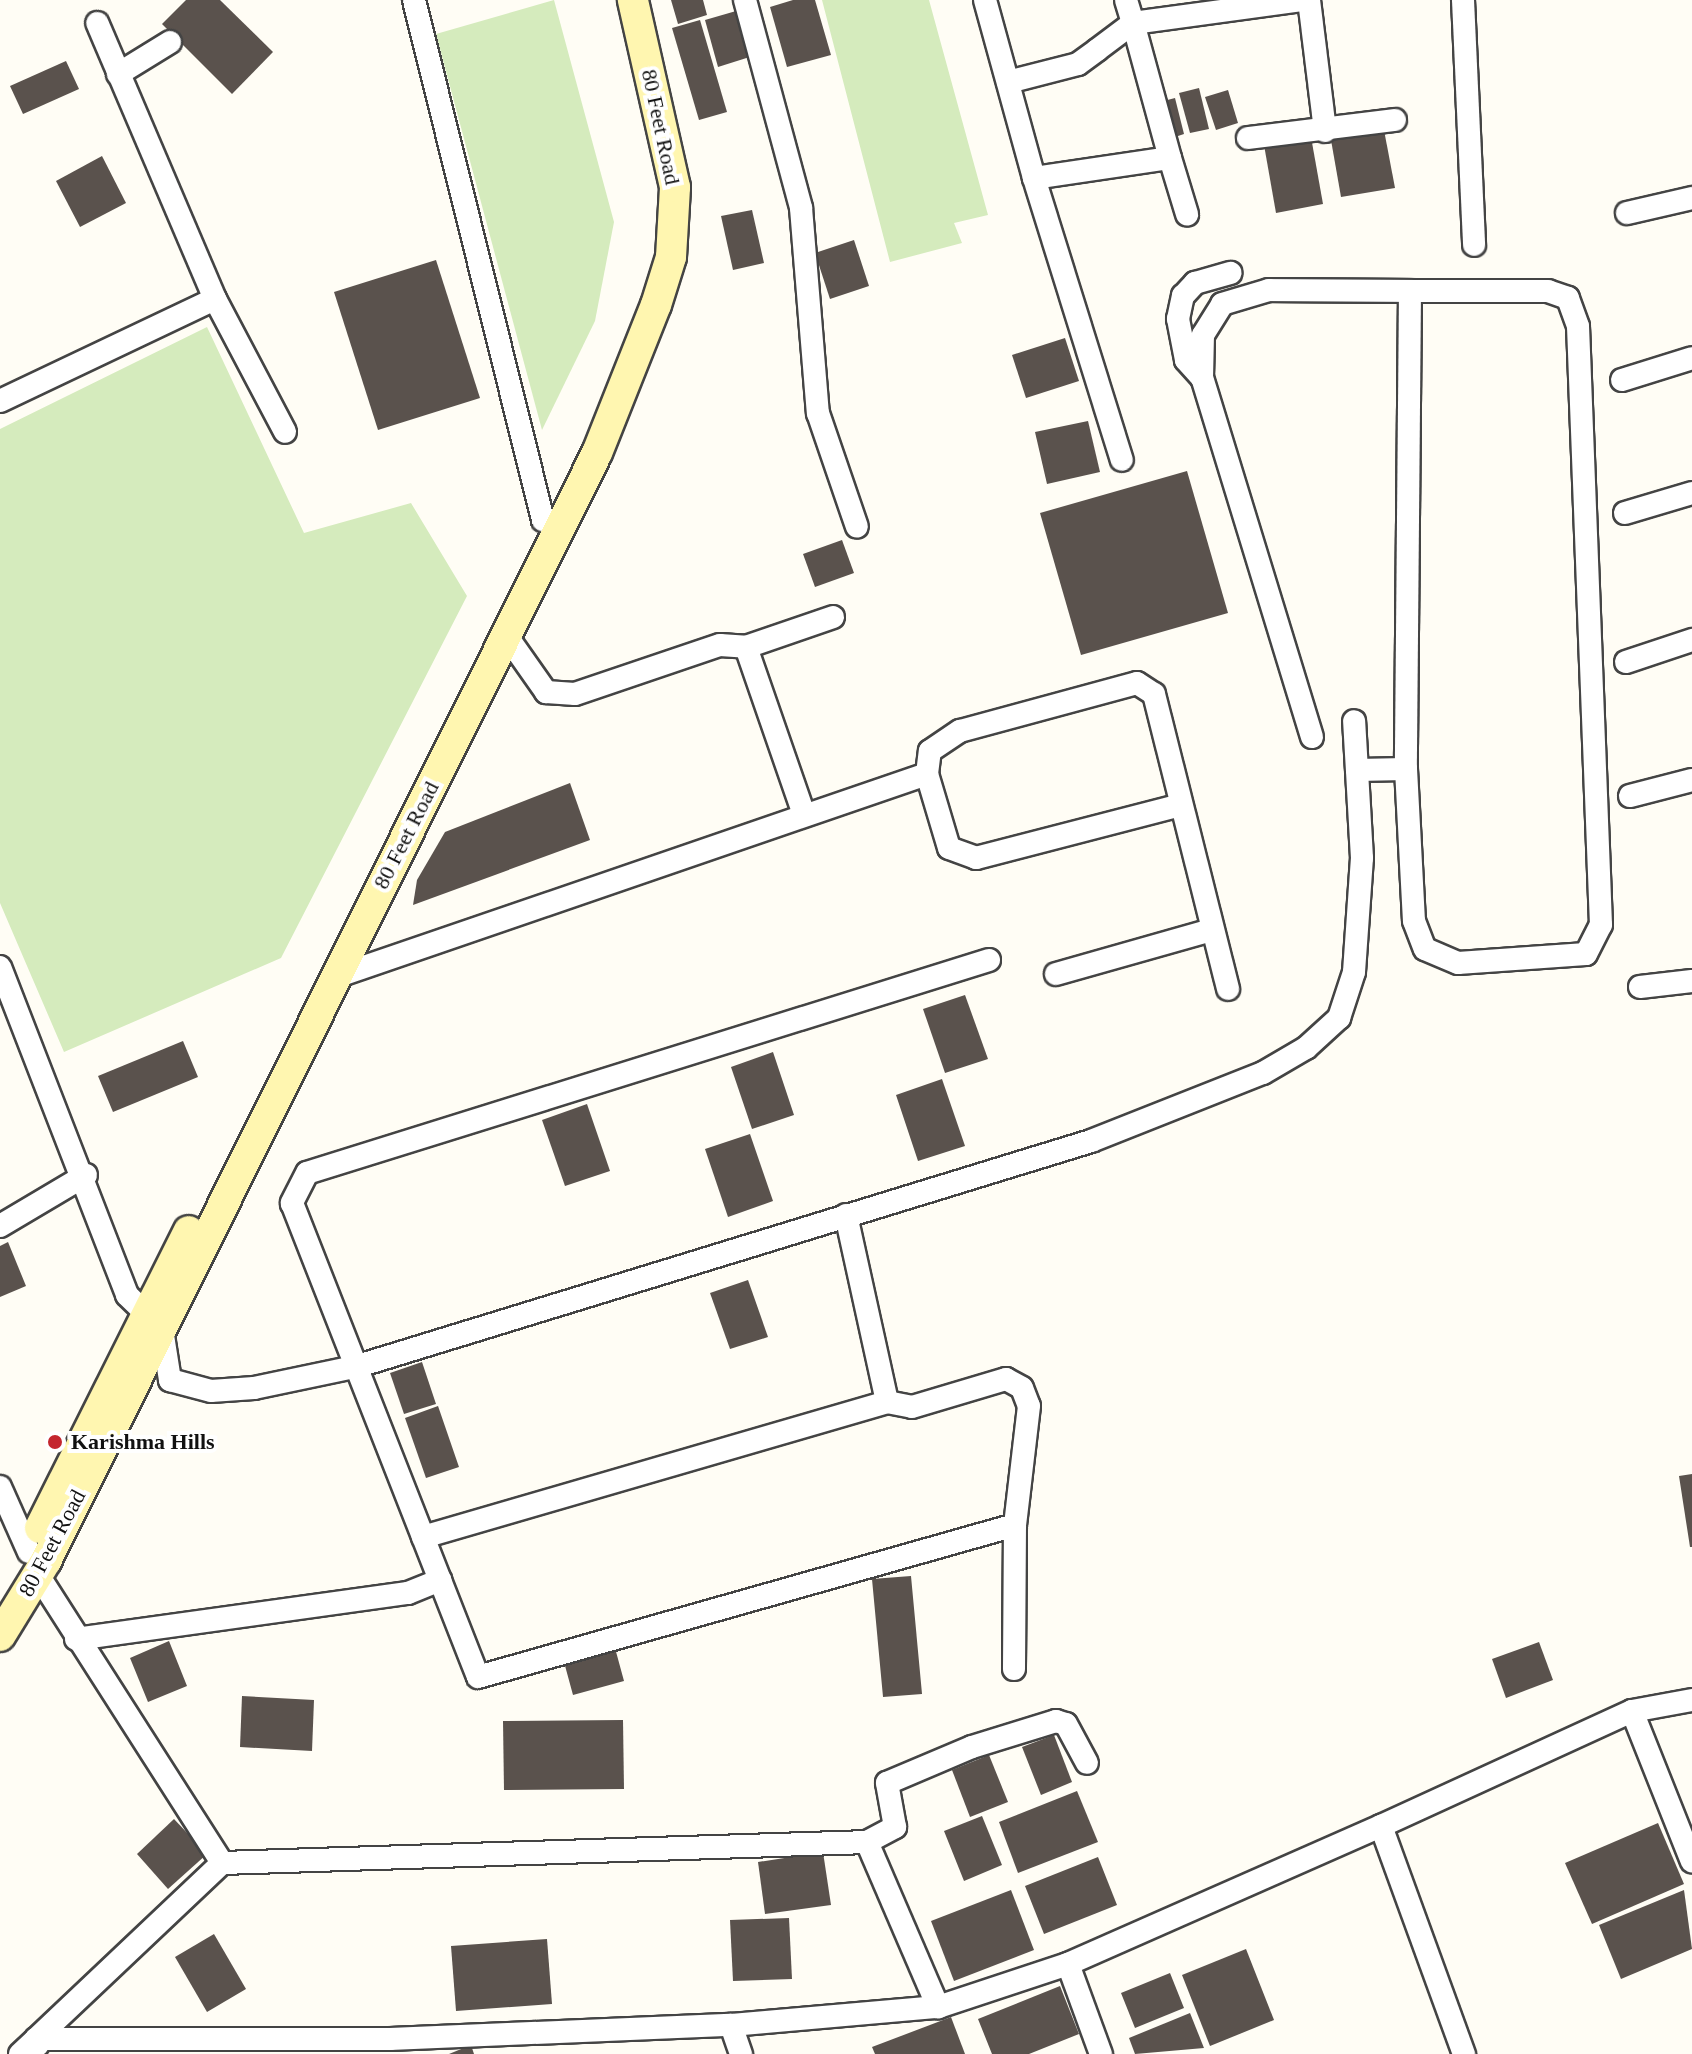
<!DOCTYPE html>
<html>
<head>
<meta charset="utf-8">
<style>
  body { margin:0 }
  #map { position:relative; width:1692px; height:2054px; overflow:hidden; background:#fffdf5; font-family:"Times New Roman",serif }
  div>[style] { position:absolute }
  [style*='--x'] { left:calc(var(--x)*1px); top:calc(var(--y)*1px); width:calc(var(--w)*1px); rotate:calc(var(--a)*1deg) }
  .green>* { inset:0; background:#d5ebbd }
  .building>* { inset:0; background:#5a524d }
  .roads { filter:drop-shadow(2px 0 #444) drop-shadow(-2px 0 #444) drop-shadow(0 2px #444) drop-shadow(0 -2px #444) }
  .street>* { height:22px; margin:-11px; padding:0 11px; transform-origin:11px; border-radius:11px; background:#fff }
  .secondary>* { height:30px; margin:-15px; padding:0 15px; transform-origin:15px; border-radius:15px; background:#fff6b0 }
  .dots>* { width:22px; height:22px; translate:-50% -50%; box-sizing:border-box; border:4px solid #fff; border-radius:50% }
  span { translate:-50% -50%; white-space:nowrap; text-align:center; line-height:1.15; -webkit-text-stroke:8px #fff; paint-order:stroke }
  .street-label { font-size:22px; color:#111 }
  .poi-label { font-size:22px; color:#111; font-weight:700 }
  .left { translate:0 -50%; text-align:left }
</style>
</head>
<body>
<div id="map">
  <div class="green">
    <i style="clip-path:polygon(554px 0,614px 222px,595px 321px,542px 430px,436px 34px)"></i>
    <i style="clip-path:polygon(822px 0,929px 0,988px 215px,954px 223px,962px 243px,890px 262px)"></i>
    <i style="clip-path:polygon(207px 327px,304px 533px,411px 503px,467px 596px,281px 958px,64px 1052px,0 903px,0 429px)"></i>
  </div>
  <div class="building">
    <i style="clip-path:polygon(186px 0,220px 0,273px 52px,232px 94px,162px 24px)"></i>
    <i style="clip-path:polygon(671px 0,703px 0,707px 15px,678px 24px)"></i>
    <i style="clip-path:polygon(793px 0,815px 0,831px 55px,787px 67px,770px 7px)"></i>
    <i style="clip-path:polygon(743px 9px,756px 55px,718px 67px,705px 20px)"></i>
    <i style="clip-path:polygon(700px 20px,727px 112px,699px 120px,672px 28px)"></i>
    <i style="clip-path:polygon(66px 61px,79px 89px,23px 114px,10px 86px)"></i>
    <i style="clip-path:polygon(1199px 88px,1209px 129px,1190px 133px,1179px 93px)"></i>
    <i style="clip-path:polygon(1228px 90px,1238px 123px,1216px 130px,1205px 97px)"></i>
    <i style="clip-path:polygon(1175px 98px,1184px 134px,1166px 140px,1156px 103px)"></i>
    <i style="clip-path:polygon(1384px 130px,1395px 188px,1341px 197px,1331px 140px)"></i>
    <i style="clip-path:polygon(1311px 137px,1323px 204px,1276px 213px,1264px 145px)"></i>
    <i style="clip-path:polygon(102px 156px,126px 203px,80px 227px,56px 181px)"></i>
    <i style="clip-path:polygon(752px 210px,764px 263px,733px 270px,721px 216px)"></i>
    <i style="clip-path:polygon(854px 240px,869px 286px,830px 299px,815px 253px)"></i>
    <i style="clip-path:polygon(436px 260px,480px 398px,378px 430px,334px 292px)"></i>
    <i style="clip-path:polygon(1065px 338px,1079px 381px,1026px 398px,1012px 355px)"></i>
    <i style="clip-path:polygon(1088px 421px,1100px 472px,1047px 484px,1035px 432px)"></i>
    <i style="clip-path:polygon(1187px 471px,1228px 613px,1081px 655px,1040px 513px)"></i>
    <i style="clip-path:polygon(842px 540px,854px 573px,815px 587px,803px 554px)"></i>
    <i style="clip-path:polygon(570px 783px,590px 840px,413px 905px,417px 880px,445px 832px)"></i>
    <i style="clip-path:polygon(965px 995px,988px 1059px,945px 1073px,923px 1009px)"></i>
    <i style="clip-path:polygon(183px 1041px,198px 1077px,113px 1112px,98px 1076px)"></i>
    <i style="clip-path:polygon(773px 1052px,794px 1115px,752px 1129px,731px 1067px)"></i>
    <i style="clip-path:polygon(942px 1079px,965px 1146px,918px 1161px,896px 1095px)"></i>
    <i style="clip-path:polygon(587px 1104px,610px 1171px,565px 1186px,542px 1120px)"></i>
    <i style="clip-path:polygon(750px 1134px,773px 1201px,728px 1217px,705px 1149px)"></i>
    <i style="clip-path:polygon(8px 1242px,26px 1286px,0 1297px,0 1246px)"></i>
    <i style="clip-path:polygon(748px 1280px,768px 1337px,730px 1349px,710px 1293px)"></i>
    <i style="clip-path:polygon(422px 1362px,436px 1404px,404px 1414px,390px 1373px)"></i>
    <i style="clip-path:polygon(438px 1406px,459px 1467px,426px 1478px,405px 1418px)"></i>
    <i style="clip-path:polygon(1692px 1474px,1692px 1547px,1690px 1547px,1679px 1476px)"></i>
    <i style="clip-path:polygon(911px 1576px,922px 1694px,883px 1697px,872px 1579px)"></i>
    <i style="clip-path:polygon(169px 1641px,187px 1686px,148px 1702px,130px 1658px)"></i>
    <i style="clip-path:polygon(1539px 1642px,1553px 1680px,1506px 1698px,1492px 1659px)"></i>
    <i style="clip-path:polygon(615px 1648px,624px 1681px,573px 1695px,564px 1662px)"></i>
    <i style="clip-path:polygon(242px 1696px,314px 1700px,312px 1751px,240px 1747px)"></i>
    <i style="clip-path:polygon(623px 1720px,624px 1789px,504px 1790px,503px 1721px)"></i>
    <i style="clip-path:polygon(1054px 1735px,1072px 1782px,1041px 1795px,1022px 1747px)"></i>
    <i style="clip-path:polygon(989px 1755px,1008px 1802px,970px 1817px,952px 1770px)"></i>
    <i style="clip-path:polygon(1077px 1791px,1098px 1842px,1018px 1873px,999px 1822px)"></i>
    <i style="clip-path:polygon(982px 1816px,1002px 1865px,964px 1881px,944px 1831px)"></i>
    <i style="clip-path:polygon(174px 1819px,207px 1854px,168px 1889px,137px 1854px)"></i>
    <i style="clip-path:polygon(1658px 1823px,1684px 1884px,1592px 1924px,1565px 1863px)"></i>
    <i style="clip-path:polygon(823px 1852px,831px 1905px,765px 1914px,758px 1862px)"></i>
    <i style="clip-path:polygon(1098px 1857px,1117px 1905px,1044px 1934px,1025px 1886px)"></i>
    <i style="clip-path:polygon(1011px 1890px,1034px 1950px,954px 1981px,931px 1921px)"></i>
    <i style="clip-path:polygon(1684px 1890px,1692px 1949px,1621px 1979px,1599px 1925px)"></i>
    <i style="clip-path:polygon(789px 1918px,792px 1979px,733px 1981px,730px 1920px)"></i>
    <i style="clip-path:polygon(214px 1934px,246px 1989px,207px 2012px,175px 1957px)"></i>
    <i style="clip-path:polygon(547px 1939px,552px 2004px,456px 2011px,451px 1946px)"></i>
    <i style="clip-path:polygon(1246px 1949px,1274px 2020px,1210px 2046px,1182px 1975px)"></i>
    <i style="clip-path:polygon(1170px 1973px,1184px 2008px,1135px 2028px,1121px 1993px)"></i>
    <i style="clip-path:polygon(1060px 1986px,1079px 2034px,1029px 2054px,992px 2054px,978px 2019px)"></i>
    <i style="clip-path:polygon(1190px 2013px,1204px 2048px,1135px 2054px,1129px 2038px)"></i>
    <i style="clip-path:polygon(951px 2017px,965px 2054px,875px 2054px,872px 2047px)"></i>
    <i style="clip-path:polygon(471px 2045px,474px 2054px,449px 2054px)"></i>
  </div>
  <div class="roads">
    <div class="street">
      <i style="--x:414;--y:0;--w:536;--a:76.07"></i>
      <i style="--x:745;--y:0;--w:215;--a:74.9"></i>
      <i style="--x:801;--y:208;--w:206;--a:85.3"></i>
      <i style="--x:818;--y:413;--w:120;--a:71.1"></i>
      <i style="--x:985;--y:0;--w:185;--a:74.6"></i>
      <i style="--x:1034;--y:178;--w:137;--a:-8.4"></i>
      <i style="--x:1170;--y:158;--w:140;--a:-105.3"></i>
      <i style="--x:1133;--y:23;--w:172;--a:-7.7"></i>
      <i style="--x:1309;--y:0;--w:132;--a:83"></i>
      <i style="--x:1463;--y:0;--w:245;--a:87.4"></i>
      <i style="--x:118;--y:74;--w:61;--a:-31.6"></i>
      <i style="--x:1008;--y:82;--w:72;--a:-14.4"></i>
      <i style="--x:1078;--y:64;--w:24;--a:-36"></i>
      <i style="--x:1097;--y:50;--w:45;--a:-36.9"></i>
      <i style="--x:1133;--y:23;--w:24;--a:-107"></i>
      <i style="--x:1248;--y:138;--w:148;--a:-7"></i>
      <i style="--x:1170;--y:158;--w:59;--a:73.1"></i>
      <i style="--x:1034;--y:178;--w:295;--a:72.7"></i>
      <i style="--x:1627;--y:213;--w:67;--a:-13"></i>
      <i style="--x:215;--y:299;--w:150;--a:62.2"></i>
      <i style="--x:1202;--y:378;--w:24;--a:-132"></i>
      <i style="--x:1186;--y:360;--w:42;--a:-101"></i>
      <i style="--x:1178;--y:319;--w:24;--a:-78"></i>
      <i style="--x:1183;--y:296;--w:18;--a:-47"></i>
      <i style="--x:1195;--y:283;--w:37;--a:-16"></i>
      <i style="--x:1622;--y:380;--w:73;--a:-17.4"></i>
      <i style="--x:0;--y:401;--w:238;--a:-25.4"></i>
      <i style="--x:215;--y:299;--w:300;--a:-113.1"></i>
      <i style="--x:1625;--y:513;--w:70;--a:-16.6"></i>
      <i style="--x:506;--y:635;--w:70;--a:54.9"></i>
      <i style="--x:546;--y:692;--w:29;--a:4"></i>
      <i style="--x:575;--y:694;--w:153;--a:-18.7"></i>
      <i style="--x:720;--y:645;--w:26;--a:4"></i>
      <i style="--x:746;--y:647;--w:175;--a:70.9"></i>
      <i style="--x:746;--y:647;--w:92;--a:-19"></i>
      <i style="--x:1626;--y:662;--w:70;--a:-18.4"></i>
      <i style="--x:1312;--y:737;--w:375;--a:-107"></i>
      <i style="--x:1202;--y:378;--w:43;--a:-88.7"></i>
      <i style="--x:1203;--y:335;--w:36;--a:-58"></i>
      <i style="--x:1222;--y:304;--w:49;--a:-16.6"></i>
      <i style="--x:1269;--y:290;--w:141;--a:0.4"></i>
      <i style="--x:1357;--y:770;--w:49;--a:-1.2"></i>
      <i style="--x:1406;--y:769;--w:152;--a:87"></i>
      <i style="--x:1414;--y:921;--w:30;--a:69"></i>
      <i style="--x:1425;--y:949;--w:36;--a:23"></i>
      <i style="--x:1458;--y:963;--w:128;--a:-4"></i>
      <i style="--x:1586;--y:954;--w:33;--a:-63"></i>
      <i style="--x:1601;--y:925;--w:599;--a:-92.2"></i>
      <i style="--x:1578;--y:326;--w:30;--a:-110"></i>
      <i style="--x:1568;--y:298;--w:21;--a:-161"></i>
      <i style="--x:1548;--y:291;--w:138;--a:180"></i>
      <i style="--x:1410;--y:291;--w:478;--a:90.5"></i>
      <i style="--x:927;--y:774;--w:77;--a:73.4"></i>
      <i style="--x:949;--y:848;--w:29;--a:20"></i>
      <i style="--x:976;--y:858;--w:212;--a:-14.5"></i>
      <i style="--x:1630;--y:796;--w:64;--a:-14.5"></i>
      <i style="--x:989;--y:960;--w:714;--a:162.66"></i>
      <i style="--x:307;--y:1173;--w:34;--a:117"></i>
      <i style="--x:292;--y:1203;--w:509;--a:68.57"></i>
      <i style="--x:478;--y:1677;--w:558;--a:-15.8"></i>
      <i style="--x:0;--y:967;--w:352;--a:68.8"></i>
      <i style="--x:127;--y:1295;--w:49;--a:44.2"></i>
      <i style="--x:162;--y:1329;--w:52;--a:81.1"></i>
      <i style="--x:170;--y:1380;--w:42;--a:15"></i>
      <i style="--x:211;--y:1391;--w:43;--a:-4"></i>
      <i style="--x:254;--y:1388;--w:106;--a:-11.9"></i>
      <i style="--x:358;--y:1366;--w:767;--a:-17.06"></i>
      <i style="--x:1091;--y:1141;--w:185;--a:-21.6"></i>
      <i style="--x:1263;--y:1073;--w:50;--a:-30.2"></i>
      <i style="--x:1306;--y:1048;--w:45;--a:-42.3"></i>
      <i style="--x:1339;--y:1018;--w:48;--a:-71.9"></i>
      <i style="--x:1354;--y:972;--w:114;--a:-86"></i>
      <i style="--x:1362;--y:858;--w:137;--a:-93.3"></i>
      <i style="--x:1056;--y:974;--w:162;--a:-15.8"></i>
      <i style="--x:335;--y:977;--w:626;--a:-18.93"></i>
      <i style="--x:927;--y:774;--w:23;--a:-83"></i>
      <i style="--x:930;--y:751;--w:36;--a:-34"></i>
      <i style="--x:960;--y:731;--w:183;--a:-15.2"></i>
      <i style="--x:1137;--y:683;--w:20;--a:33"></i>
      <i style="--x:1154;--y:694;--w:304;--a:75.9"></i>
      <i style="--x:1640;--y:987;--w:52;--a:-6.6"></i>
      <i style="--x:846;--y:1215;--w:191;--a:77.6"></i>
      <i style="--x:887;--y:1402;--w:25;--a:11"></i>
      <i style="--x:912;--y:1407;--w:98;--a:-16.6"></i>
      <i style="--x:1006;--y:1379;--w:18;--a:29"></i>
      <i style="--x:1022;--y:1388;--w:19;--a:69"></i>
      <i style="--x:1029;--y:1406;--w:120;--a:96.7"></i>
      <i style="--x:1015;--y:1525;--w:144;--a:90.4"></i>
      <i style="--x:0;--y:1226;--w:100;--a:-30.7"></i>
      <i style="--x:0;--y:1487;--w:71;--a:66"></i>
      <i style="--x:423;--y:1537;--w:483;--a:-16.2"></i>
      <i style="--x:38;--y:1575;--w:342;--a:57.4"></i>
      <i style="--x:222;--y:1863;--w:256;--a:136.6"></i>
      <i style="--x:36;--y:2039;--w:6;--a:72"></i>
      <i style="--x:76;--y:1639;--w:335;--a:-7.9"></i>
      <i style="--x:408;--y:1593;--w:35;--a:-22"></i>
      <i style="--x:1632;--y:1711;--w:162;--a:68.3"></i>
      <i style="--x:1381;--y:1826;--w:276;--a:-24.6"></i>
      <i style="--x:1632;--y:1711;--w:61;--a:-10.4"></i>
      <i style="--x:867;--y:1842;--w:32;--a:-28"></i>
      <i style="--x:895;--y:1827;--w:45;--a:-100.3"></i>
      <i style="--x:887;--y:1783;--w:92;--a:-23"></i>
      <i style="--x:972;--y:1747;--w:88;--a:-17.2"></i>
      <i style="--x:1056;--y:1721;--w:10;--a:17"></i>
      <i style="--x:1066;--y:1724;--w:44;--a:61.7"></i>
      <i style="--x:222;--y:1863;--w:645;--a:-1.86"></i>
      <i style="--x:867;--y:1842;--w:180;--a:66.7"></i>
      <i style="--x:1068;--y:1964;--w:96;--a:69.9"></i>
      <i style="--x:731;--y:2025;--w:31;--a:71"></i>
      <i style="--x:20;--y:2054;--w:22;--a:-43"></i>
      <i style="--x:36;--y:2039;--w:354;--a:0"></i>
      <i style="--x:390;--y:2039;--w:341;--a:-2.4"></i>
      <i style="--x:731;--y:2025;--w:208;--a:-5"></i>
      <i style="--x:938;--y:2007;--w:137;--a:-18.3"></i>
      <i style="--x:1068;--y:1964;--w:342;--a:-23.8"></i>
      <i style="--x:1381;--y:1826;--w:243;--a:70"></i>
    </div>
    <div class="secondary">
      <i style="--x:40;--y:1528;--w:332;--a:-63.4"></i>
      <i style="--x:0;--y:1636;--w:88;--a:-58.5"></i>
      <i style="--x:46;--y:1561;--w:1237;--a:-63.56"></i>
      <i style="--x:597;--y:453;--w:159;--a:-68.3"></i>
      <i style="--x:656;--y:305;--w:50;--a:-72.6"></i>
      <i style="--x:671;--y:257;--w:70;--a:-86.7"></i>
      <i style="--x:675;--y:187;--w:192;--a:-102.7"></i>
    </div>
  </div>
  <div class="dots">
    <i style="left:55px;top:1442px;background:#c4262e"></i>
  </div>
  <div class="street-label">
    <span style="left:661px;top:127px;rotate:78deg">80 Feet Road</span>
    <span style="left:406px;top:835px;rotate:-63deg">80 Feet Road</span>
    <span style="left:52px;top:1543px;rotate:-62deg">80 Feet Road</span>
  </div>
  <div class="poi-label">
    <span class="left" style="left:71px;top:1442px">Karishma Hills</span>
  </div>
</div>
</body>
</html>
